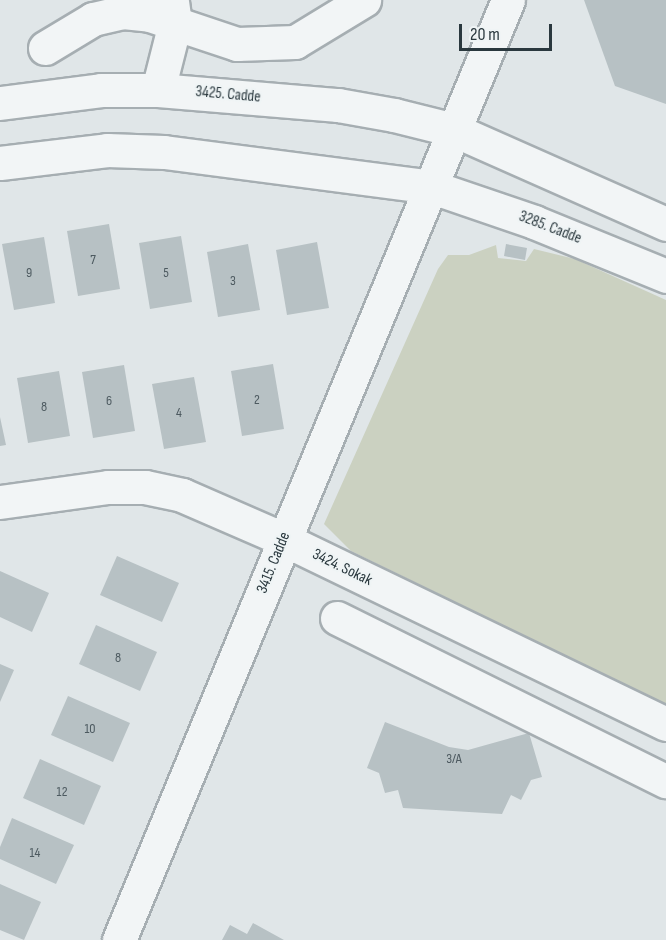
<!DOCTYPE html>
<html>
<head>
<meta charset="utf-8">
<style>
  body { margin:0 }
  #map { position:relative; width:666px; height:940px; overflow:hidden; background:#e0e6e8; font-family:"Sofia Sans Condensed",sans-serif }
  div>[style] { position:absolute }
  [style*='--x'] { left:calc(var(--x)*1px); top:calc(var(--y)*1px); width:calc(var(--w)*1px); rotate:calc(var(--a)*1deg) }
  .green>* { inset:0; background:#cbd1c1 }
  .building>* { inset:0; background:#b7c1c4 }
  .roads { filter:drop-shadow(2px 0 #a6aeb2) drop-shadow(-2px 0 #a6aeb2) drop-shadow(0 2px #a6aeb2) drop-shadow(0 -2px #a6aeb2) }
  .minor>* { height:33px; margin:-16.5px; padding:0 16.5px; transform-origin:16.5px; border-radius:16.5px; background:#f2f5f6 }
  span { translate:-50% -50%; white-space:nowrap; text-align:center; line-height:1.15; -webkit-text-stroke:4.5px #eff4f5; paint-order:stroke }
  .number-label { font-size:14px; color:#4d5a60 }
  .number-label span { -webkit-text-stroke-width:0 }
  .street-label { font-size:16px; color:#2a383e }
  .scale { position:absolute; left:459px; top:24px; width:93px; height:27px; box-sizing:border-box; border:3px solid #2a383e; border-top:0; padding-left:8px; font-size:18px; line-height:21px; white-space:nowrap; color:#2a383e; -webkit-text-stroke:4px #eff4f5; paint-order:stroke }
</style>
</head>
<body>
<div id="map">
  <div class="green">
    <i style="clip-path:polygon(496px 245px,498px 258px,526px 261px,534px 249px,575px 259px,666px 300px,666px 705px,351px 551px,324px 524px,438px 269px,448px 255px,469px 255px)"></i>
  </div>
  <div class="building">
    <i style="clip-path:polygon(584px 0,666px 0,666px 104px,615px 86px)"></i>
    <i style="clip-path:polygon(109px 224px,120px 289px,78px 296px,67px 231px)"></i>
    <i style="clip-path:polygon(181px 236px,192px 302px,150px 309px,139px 243px)"></i>
    <i style="clip-path:polygon(44px 237px,55px 303px,14px 310px,2px 244px)"></i>
    <i style="clip-path:polygon(317px 242px,329px 308px,287px 315px,276px 250px)"></i>
    <i style="clip-path:polygon(248px 244px,260px 310px,218px 317px,207px 252px)"></i>
    <i style="clip-path:polygon(506px 244px,527px 248px,525px 260px,504px 256px)"></i>
    <i style="clip-path:polygon(273px 364px,284px 429px,242px 436px,231px 371px)"></i>
    <i style="clip-path:polygon(124px 365px,135px 431px,93px 438px,82px 372px)"></i>
    <i style="clip-path:polygon(59px 371px,70px 436px,28px 443px,17px 378px)"></i>
    <i style="clip-path:polygon(194px 377px,206px 442px,164px 449px,152px 384px)"></i>
    <i style="clip-path:polygon(0 417px,6px 445px,0 446px)"></i>
    <i style="clip-path:polygon(117px 556px,179px 583px,162px 622px,100px 595px)"></i>
    <i style="clip-path:polygon(0 571px,49px 593px,32px 632px,0 617px)"></i>
    <i style="clip-path:polygon(96px 625px,157px 652px,140px 691px,79px 664px)"></i>
    <i style="clip-path:polygon(0 664px,14px 670px,0 702px)"></i>
    <i style="clip-path:polygon(68px 696px,130px 723px,113px 762px,51px 735px)"></i>
    <i style="clip-path:polygon(385px 722px,449px 747px,468px 750px,529px 733px,542px 777px,531px 780px,521px 800px,511px 795px,502px 814px,403px 808px,398px 790px,385px 793px,379px 773px,367px 768px)"></i>
    <i style="clip-path:polygon(40px 759px,101px 786px,84px 825px,23px 798px)"></i>
    <i style="clip-path:polygon(12px 818px,74px 845px,56px 884px,0 859px,0 847px)"></i>
    <i style="clip-path:polygon(0 884px,41px 902px,24px 940px,0 930px)"></i>
    <i style="clip-path:polygon(253px 923px,284px 940px,222px 940px,230px 925px,247px 934px)"></i>
  </div>
  <div class="roads">
    <div class="minor">
      <i style="--x:45;--y:48;--w:56;--a:-31.1"></i>
      <i style="--x:93;--y:19;--w:31;--a:-13"></i>
      <i style="--x:123;--y:12;--w:27;--a:6"></i>
      <i style="--x:150;--y:15;--w:92;--a:18.4"></i>
      <i style="--x:237;--y:44;--w:58;--a:-2"></i>
      <i style="--x:295;--y:42;--w:81;--a:-31.3"></i>
      <i style="--x:158;--y:90;--w:69;--a:-75.8"></i>
      <i style="--x:175;--y:23;--w:22;--a:-98"></i>
      <i style="--x:0;--y:103;--w:102;--a:-7.3"></i>
      <i style="--x:101;--y:90;--w:57;--a:0"></i>
      <i style="--x:158;--y:90;--w:181;--a:4.8"></i>
      <i style="--x:338;--y:105;--w:57;--a:10.1"></i>
      <i style="--x:394;--y:115;--w:62;--a:14"></i>
      <i style="--x:454;--y:130;--w:232;--a:23.9"></i>
      <i style="--x:0;--y:163;--w:108;--a:-6.9"></i>
      <i style="--x:107;--y:150;--w:57;--a:2"></i>
      <i style="--x:164;--y:152;--w:270;--a:7.4"></i>
      <i style="--x:432;--y:187;--w:108;--a:18.9"></i>
      <i style="--x:534;--y:222;--w:143;--a:22.2"></i>
      <i style="--x:0;--y:502;--w:109;--a:-7.9"></i>
      <i style="--x:108;--y:487;--w:37;--a:0"></i>
      <i style="--x:145;--y:487;--w:38;--a:12"></i>
      <i style="--x:182;--y:495;--w:110;--a:23.5"></i>
      <i style="--x:283;--y:539;--w:425;--a:25.8"></i>
      <i style="--x:337;--y:618;--w:367;--a:26.4"></i>
      <i style="--x:119;--y:940;--w:1017;--a:-67.52"></i>
    </div>
  </div>
  <div class="number-label">
    <span style="left:93px;top:260px">7</span>
    <span style="left:29px;top:273px">9</span>
    <span style="left:166px;top:273px">5</span>
    <span style="left:233px;top:281px">3</span>
    <span style="left:257px;top:400px">2</span>
    <span style="left:109px;top:401px">6</span>
    <span style="left:44px;top:407px">8</span>
    <span style="left:179px;top:413px">4</span>
    <span style="left:118px;top:658px">8</span>
    <span style="left:90px;top:729px">10</span>
    <span style="left:454px;top:759px">3/A</span>
    <span style="left:62px;top:792px">12</span>
    <span style="left:35px;top:853px">14</span>
  </div>
  <div class="street-label">
    <span style="left:228px;top:95px;rotate:5deg">3425. Cadde</span>
    <span style="left:550px;top:228px;rotate:21deg">3285. Cadde</span>
    <span style="left:274px;top:563px;rotate:-68deg">3415. Cadde</span>
    <span style="left:342px;top:568px;rotate:26deg">3424. Sokak</span>
  </div>
  <div class="scale">20 m</div>
</div>
</body>
</html>
